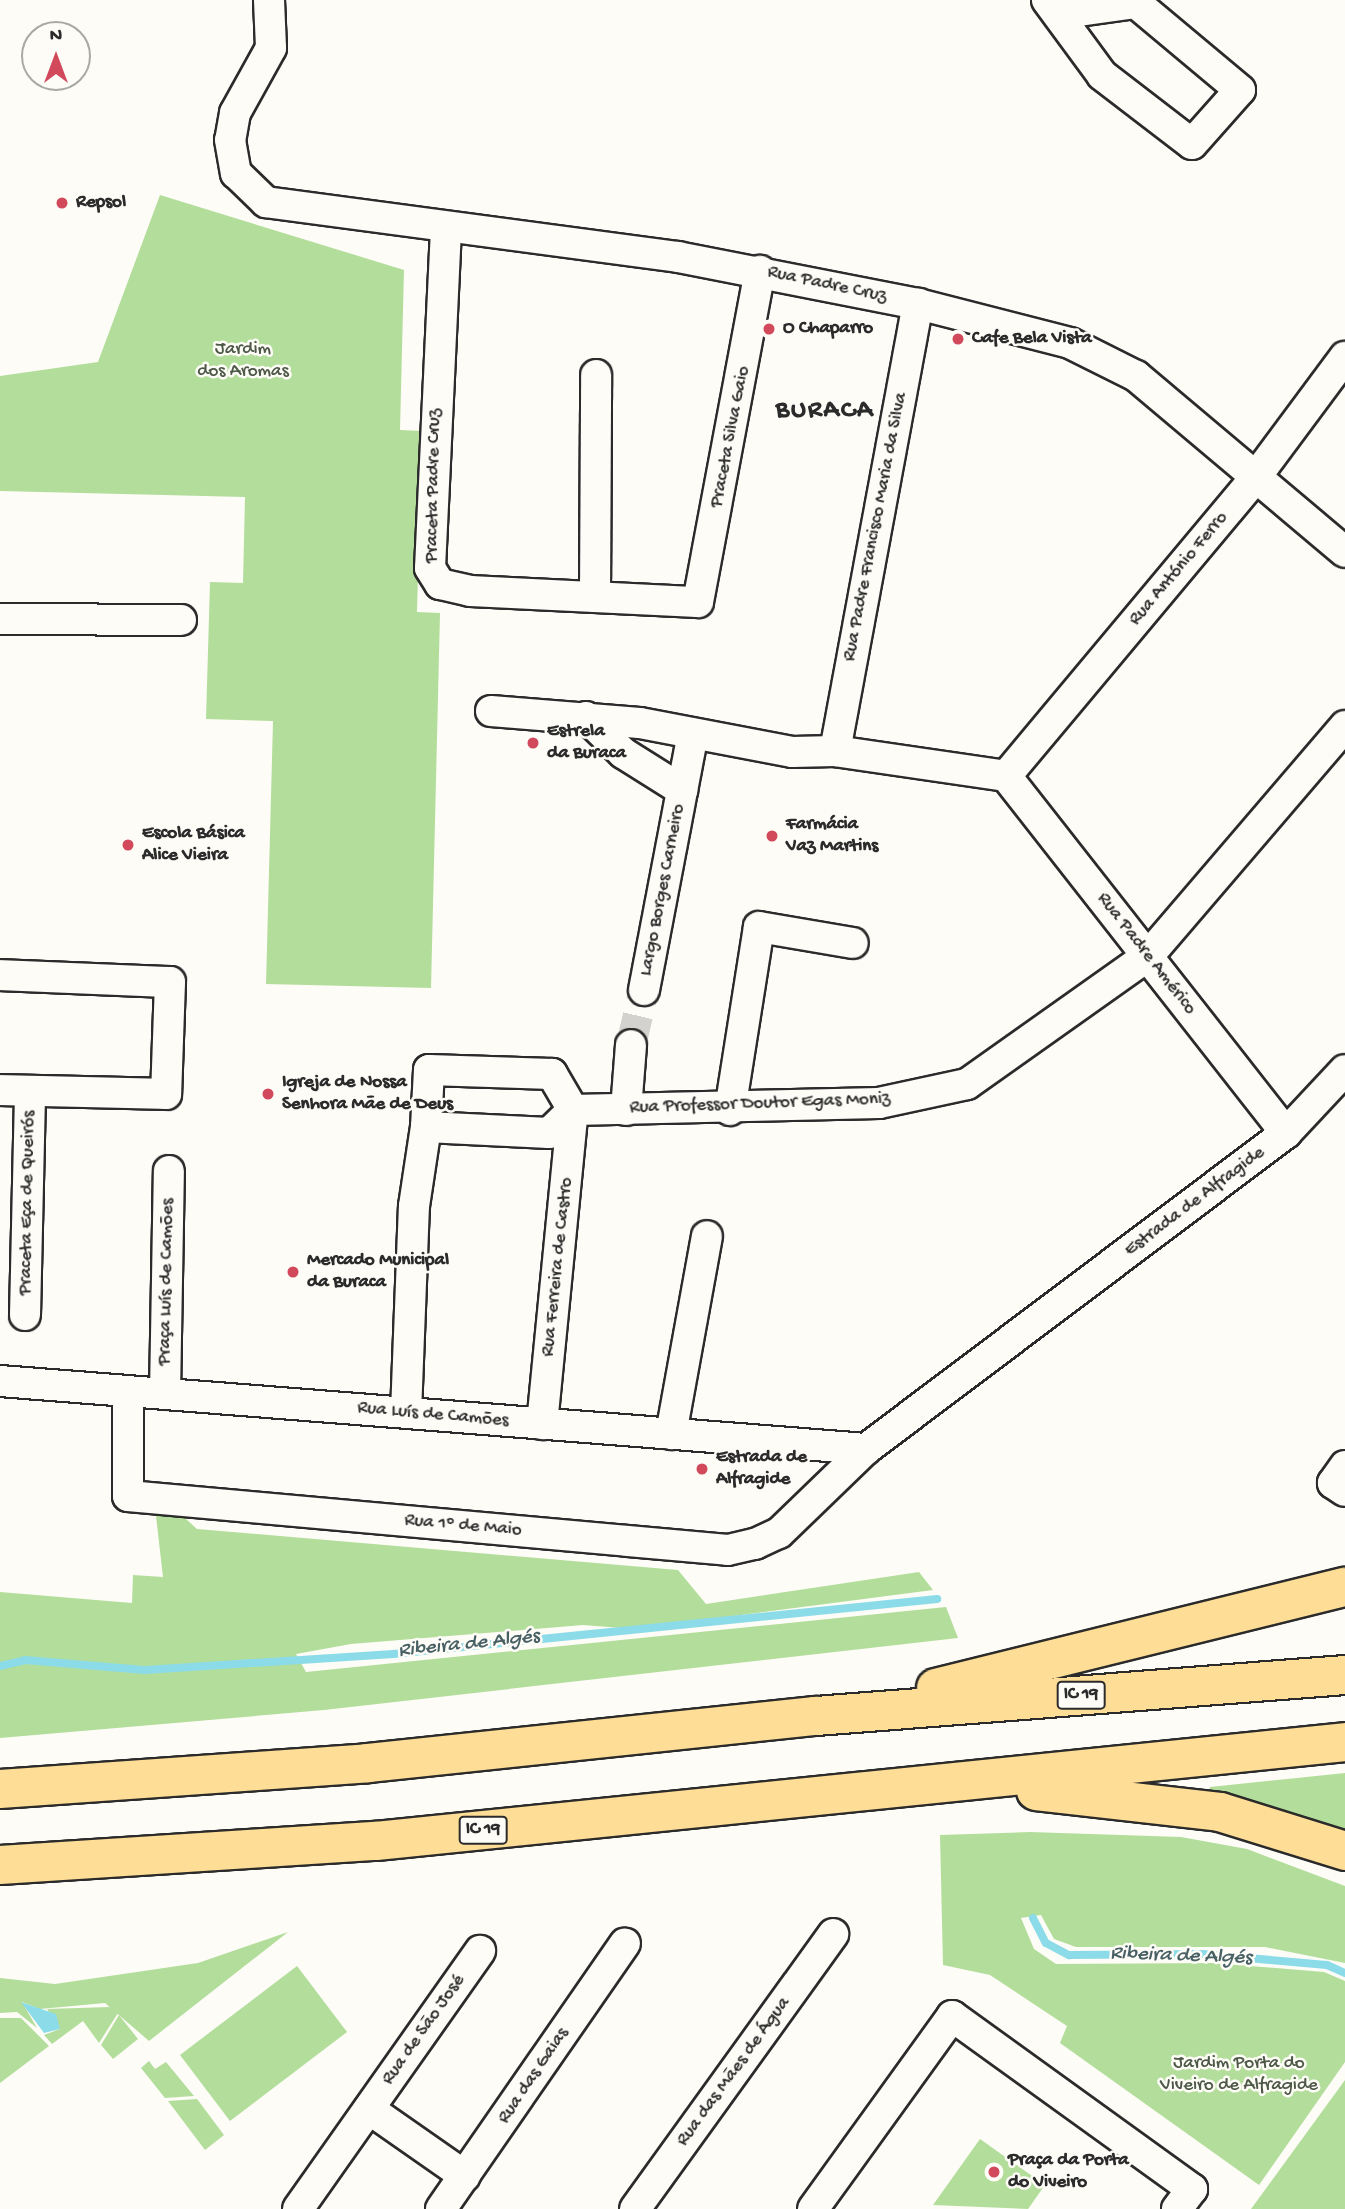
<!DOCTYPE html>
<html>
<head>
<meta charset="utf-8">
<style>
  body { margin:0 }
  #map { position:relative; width:1345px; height:2209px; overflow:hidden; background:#fdfcf7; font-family:"Gochi Hand",sans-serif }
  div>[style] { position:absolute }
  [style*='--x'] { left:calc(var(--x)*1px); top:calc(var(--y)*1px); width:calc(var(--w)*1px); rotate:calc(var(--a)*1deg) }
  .green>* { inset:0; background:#b3dd9a }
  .water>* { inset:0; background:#8cdbe8 }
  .stream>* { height:8px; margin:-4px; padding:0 4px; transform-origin:4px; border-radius:4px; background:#8cdbe8 }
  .minor-tunnel>* { height:30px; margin-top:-15px; transform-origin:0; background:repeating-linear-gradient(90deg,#d3d2ce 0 30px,transparent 0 45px) }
  .roads { filter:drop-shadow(2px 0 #2b2b2b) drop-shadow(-2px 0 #2b2b2b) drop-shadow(0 2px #2b2b2b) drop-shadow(0 -2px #2b2b2b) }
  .minor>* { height:30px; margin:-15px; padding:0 15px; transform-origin:15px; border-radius:15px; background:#fdfcf7 }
  .highway>* { height:38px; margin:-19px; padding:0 19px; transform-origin:19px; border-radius:19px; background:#fedd96 }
  .dots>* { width:19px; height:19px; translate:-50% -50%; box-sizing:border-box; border:4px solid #fdfcf7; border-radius:50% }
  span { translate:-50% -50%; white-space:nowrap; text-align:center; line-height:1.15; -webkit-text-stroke:5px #fdfcf7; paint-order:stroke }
  .shield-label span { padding:2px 5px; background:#fdfcf7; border:2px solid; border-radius:5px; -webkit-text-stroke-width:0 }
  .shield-label { font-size:18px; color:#2b2b2b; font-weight:700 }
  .poi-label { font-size:19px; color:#2b2b2b; font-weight:700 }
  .left { translate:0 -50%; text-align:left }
  .street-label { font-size:19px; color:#2b2b2b }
  .park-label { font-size:19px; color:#4d5847 }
  .water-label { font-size:21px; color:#486064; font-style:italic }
  .district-label { font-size:26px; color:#2b2b2b; font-weight:700; letter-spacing:2px }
  .north { position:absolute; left:21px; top:21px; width:70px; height:70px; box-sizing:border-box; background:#fdfcf7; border:2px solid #a9a8a5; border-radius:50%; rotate:0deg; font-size:19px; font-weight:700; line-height:28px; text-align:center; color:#2b2b2b }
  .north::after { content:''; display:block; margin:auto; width:24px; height:32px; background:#d1495b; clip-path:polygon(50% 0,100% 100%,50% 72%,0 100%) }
</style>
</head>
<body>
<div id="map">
  <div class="green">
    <i style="clip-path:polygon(160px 195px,404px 270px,400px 430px,422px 431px,417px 612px,440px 613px,431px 988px,266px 984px,273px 721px,206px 719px,210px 582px,243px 583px,245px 497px,0 491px,0 376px,98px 362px)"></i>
    <i style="clip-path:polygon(177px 1511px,197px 1529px,678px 1570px,706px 1604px,919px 1572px,933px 1590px,634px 1629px,583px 1625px,351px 1644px,296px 1654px,306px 1672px,946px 1607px,958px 1638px,324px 1710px,0 1738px,0 1592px,132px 1603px,133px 1575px,163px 1577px,156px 1516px)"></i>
    <i style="clip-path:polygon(1345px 1773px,1345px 1831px,1209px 1794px,1210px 1787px)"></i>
    <i style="clip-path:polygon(1030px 1832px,1181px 1837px,1247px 1849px,1345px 1886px,1345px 1963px,1265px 1947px,1076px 1947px,1054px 1939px,1041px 1915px,1021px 1918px,1034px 1949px,1056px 1964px,1213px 1963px,1324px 1972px,1345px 1981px,1345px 2062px,1259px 2185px,1060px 2043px,1067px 2026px,990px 1975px,943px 1965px,940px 1835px)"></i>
    <i style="clip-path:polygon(288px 1932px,149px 2041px,105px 2003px,40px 2009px,22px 2002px,37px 2028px,17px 2012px,0 2013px,0 1978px,55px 1984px,198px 1963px)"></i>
    <i style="clip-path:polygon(297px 1966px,347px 2032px,230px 2121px,180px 2055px)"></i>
    <i style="clip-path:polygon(110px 2007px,118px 2013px,99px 2043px,83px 2021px,52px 2044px,44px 2035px,60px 2029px,47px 2009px)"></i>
    <i style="clip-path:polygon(119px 2015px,138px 2039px,113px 2059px,101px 2045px)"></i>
    <i style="clip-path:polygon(0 2018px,21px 2018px,49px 2046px,0 2083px)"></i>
    <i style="clip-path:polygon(149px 2061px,155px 2069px,166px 2062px,194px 2096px,165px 2098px,141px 2068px)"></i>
    <i style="clip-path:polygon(1345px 2080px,1345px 2209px,1251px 2209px)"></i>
    <i style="clip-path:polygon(197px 2099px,224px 2135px,205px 2150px,168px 2101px)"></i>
    <i style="clip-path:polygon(980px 2139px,1045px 2185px,1028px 2209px,933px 2205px)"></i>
  </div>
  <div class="water">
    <i style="clip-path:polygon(21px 2002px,56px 2014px,60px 2029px,44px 2033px)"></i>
  </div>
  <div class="stream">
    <i style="--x:0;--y:1666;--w:26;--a:-13"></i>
    <i style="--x:25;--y:1660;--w:120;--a:4.8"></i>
    <i style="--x:145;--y:1670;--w:249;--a:-3.7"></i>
    <i style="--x:393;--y:1654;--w:547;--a:-5.77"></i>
    <i style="--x:1033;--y:1918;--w:28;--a:63"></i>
    <i style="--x:1046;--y:1943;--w:26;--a:28"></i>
    <i style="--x:1069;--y:1955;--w:133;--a:-0.4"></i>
    <i style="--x:1202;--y:1954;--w:125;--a:5"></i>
    <i style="--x:1327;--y:1965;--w:20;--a:24"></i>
  </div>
  <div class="minor-tunnel">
    <i style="--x:631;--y:1045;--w:57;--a:-76.7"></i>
  </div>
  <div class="roads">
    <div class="minor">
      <i style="--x:269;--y:0;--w:48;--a:87.6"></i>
      <i style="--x:271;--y:48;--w:74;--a:119"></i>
      <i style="--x:235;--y:113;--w:27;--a:100"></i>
      <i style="--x:230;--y:140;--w:34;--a:80"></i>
      <i style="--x:236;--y:173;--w:42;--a:44"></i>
      <i style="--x:266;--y:202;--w:416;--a:7.6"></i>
      <i style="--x:678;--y:257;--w:245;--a:11.1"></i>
      <i style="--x:918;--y:304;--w:157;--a:14.4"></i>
      <i style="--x:1070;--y:343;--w:74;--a:26.6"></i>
      <i style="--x:1136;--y:376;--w:273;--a:40.1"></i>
      <i style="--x:1047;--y:0;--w:93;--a:53.7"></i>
      <i style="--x:1102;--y:75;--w:113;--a:37.5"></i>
      <i style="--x:1192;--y:144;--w:72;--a:-48.4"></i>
      <i style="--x:1240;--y:90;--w:136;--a:-140.1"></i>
      <i style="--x:1136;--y:3;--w:79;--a:172"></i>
      <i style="--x:446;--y:229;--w:339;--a:92.7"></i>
      <i style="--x:430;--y:568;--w:19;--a:58"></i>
      <i style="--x:440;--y:584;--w:31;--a:13"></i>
      <i style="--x:470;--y:591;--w:228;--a:2.8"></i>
      <i style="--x:698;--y:602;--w:337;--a:-79.4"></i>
      <i style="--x:595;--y:597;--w:222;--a:-89.7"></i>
      <i style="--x:0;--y:619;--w:181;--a:0.3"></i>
      <i style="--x:491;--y:711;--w:149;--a:4.6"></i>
      <i style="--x:640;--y:723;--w:155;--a:10.8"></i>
      <i style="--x:792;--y:752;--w:43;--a:-1.3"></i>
      <i style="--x:835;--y:751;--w:173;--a:8.3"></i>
      <i style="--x:586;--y:717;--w:52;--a:44.2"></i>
      <i style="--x:623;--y:753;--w:70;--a:32.1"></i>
      <i style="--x:835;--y:751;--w:455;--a:-79.5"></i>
      <i style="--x:1006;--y:776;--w:388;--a:-50.1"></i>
      <i style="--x:1255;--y:478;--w:151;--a:-53.4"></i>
      <i style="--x:1006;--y:776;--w:454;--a:51.9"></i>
      <i style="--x:0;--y:975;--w:170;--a:2.4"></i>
      <i style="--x:170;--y:982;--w:112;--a:92"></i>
      <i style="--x:166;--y:1094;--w:166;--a:-178.6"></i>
      <i style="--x:644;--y:990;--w:261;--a:-79.2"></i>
      <i style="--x:573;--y:1110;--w:42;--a:-120.3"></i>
      <i style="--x:552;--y:1074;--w:123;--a:-178.1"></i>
      <i style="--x:429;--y:1070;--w:57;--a:93"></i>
      <i style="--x:426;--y:1127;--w:123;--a:2.8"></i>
      <i style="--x:549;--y:1133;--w:33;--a:-44"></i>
      <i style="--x:573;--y:1110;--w:306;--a:-1.3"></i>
      <i style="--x:879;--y:1103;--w:90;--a:-12.2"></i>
      <i style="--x:967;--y:1084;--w:222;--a:-35.3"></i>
      <i style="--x:1148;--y:956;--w:303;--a:-49.4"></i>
      <i style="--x:626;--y:1110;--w:65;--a:-85.6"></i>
      <i style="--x:730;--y:1110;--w:185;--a:-81"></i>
      <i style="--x:759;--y:927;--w:95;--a:9.7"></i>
      <i style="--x:25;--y:1315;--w:224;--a:-88.7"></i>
      <i style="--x:0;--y:1381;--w:869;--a:4.49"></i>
      <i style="--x:128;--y:1391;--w:105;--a:90"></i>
      <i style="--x:128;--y:1496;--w:602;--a:5.14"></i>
      <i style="--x:728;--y:1550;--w:28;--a:-13"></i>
      <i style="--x:755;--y:1544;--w:26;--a:-25"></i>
      <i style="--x:779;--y:1533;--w:121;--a:-44"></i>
      <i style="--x:866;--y:1449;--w:526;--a:-36.96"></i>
      <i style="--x:1286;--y:1133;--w:86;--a:-46.9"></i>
      <i style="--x:165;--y:1394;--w:223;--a:-89"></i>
      <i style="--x:406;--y:1413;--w:207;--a:-87.8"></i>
      <i style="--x:414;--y:1206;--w:80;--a:-81.4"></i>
      <i style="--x:542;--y:1424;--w:316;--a:-84.4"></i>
      <i style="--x:671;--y:1434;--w:201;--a:-79.7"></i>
      <i style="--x:1345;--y:1466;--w:21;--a:125"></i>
      <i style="--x:1333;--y:1483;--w:14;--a:34"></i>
      <i style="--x:369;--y:2109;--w:117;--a:34.9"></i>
      <i style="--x:298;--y:2209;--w:316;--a:-54.8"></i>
      <i style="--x:441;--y:2209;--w:323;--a:-55.3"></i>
      <i style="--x:635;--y:2209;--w:339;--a:-54.2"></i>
      <i style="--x:813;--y:2209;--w:238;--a:-54.2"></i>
      <i style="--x:952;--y:2016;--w:296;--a:35.8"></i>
      <i style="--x:1192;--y:2189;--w:25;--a:127"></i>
    </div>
    <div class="highway">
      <i style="--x:936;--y:1688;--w:421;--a:-13.9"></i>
      <i style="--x:0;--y:1789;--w:369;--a:-4"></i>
      <i style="--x:368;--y:1763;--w:450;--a:-6"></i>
      <i style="--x:816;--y:1716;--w:531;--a:-4.43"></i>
      <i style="--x:1036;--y:1791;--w:185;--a:6.5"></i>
      <i style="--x:1220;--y:1812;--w:131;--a:17.3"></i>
      <i style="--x:0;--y:1865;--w:377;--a:-3.7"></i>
      <i style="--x:376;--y:1841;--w:974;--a:-5.83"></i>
    </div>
  </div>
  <div class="dots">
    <i style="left:62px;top:203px;background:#d1495b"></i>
    <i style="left:769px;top:329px;background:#d1495b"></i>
    <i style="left:958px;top:339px;background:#d1495b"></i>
    <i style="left:533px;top:743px;background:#d1495b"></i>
    <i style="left:772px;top:836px;background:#d1495b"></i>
    <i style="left:128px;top:845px;background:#d1495b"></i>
    <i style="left:268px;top:1094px;background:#d1495b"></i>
    <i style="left:293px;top:1272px;background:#d1495b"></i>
    <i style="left:702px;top:1469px;background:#d1495b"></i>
    <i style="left:994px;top:2172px;background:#d1495b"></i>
  </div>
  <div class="shield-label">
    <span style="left:1081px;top:1695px">IC 19</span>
    <span style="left:483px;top:1830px">IC 19</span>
  </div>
  <div class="poi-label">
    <span class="left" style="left:76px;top:203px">Repsol</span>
    <span class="left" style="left:783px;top:329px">O Chaparro</span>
    <span class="left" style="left:972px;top:339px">Cafe Bela Vista</span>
    <span class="left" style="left:547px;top:743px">Estrela<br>da Buraca</span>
    <span class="left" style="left:786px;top:836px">Farmácia<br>Vaz Martins</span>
    <span class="left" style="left:142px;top:845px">Escola Básica<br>Alice Vieira</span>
    <span class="left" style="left:282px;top:1094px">Igreja de Nossa<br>Senhora Mãe de Deus</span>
    <span class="left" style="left:307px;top:1272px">Mercado Municipal<br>da Buraca</span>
    <span class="left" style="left:716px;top:1469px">Estrada de<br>Alfragide</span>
    <span class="left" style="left:1008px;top:2172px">Praça da Porta<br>do Viveiro</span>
  </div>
  <div class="street-label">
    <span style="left:827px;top:285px;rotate:12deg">Rua Padre Cruz</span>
    <span style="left:731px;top:437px;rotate:-79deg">Praceta Silva Gaio</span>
    <span style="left:434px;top:486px;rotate:-89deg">Praceta Padre Cruz</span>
    <span style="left:876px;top:527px;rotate:-79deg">Rua Padre Francisco Maria da Silva</span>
    <span style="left:1179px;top:569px;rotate:-50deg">Rua António Ferro</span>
    <span style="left:663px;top:890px;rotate:-79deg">Largo Borges Carneiro</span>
    <span style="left:1146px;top:954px;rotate:52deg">Rua Padre Américo</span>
    <span style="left:760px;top:1104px;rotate:-2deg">Rua Professor Doutor Egas Moniz</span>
    <span style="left:1195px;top:1202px;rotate:-37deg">Estrada de Alfragide</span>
    <span style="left:28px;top:1203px;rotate:-89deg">Praceta Eça de Queirós</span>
    <span style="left:558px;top:1267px;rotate:-84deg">Rua Ferreira de Castro</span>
    <span style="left:167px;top:1282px;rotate:-89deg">Praça Luís de Camões</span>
    <span style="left:433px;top:1415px;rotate:5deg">Rua Luís de Camões</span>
    <span style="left:463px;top:1526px;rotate:5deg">Rua 1º de Maio</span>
    <span style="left:424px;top:2030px;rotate:-55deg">Rua de São José</span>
    <span style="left:734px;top:2072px;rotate:-54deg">Rua das Mães de Água</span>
    <span style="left:534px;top:2076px;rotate:-56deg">Rua das Gaias</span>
  </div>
  <div class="park-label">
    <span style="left:243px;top:361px">Jardim<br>dos Aromas</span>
    <span style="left:1239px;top:2075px">Jardim Porta do<br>Viveiro de Alfragide</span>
  </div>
  <div class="water-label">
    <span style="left:469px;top:1645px;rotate:-6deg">Ribeira de Algés</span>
    <span style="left:1181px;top:1957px;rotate:2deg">Ribeira de Algés</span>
  </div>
  <div class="district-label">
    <span style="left:825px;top:412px">BURACA</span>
  </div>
  <div class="north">N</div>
</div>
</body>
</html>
